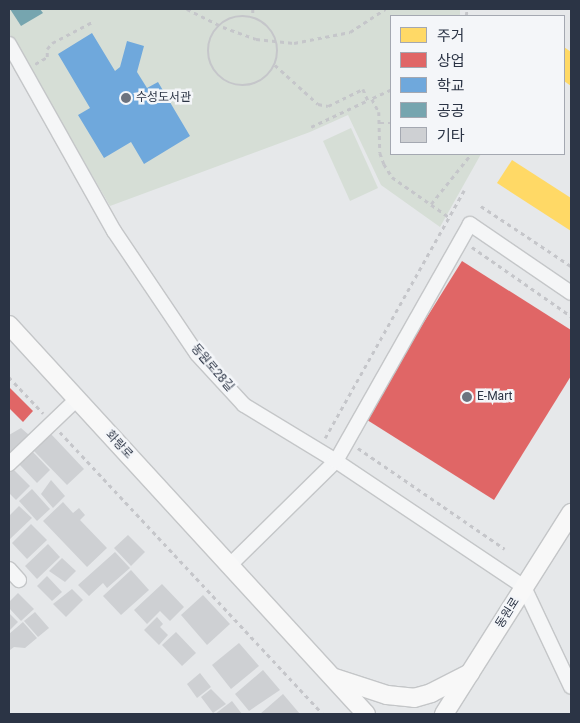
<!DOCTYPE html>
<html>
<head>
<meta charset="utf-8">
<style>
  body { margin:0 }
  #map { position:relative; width:580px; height:723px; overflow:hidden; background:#e6e8ea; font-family:Roboto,"Noto Sans KR",sans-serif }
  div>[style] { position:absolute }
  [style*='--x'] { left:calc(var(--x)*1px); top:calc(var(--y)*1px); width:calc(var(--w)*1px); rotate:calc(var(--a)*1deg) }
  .green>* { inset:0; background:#d6ded6 }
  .homes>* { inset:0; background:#ffd966 }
  .shops>* { inset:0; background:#e06666 }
  .schools>* { inset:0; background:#6fa8dc }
  .public>* { inset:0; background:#76a5af }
  .building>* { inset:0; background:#ced0d3 }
  .path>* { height:2.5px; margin-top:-1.25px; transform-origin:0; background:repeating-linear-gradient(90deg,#c5c6ca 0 4px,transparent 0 8px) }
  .path>.ring { margin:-1.25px; padding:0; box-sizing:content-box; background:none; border:2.5px solid #c5c6ca; border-radius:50% }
  .roads { filter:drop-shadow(1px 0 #c4c6c8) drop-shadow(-1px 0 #c4c6c8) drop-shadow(0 1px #c4c6c8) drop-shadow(0 -1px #c4c6c8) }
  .minor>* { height:14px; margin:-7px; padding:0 7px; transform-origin:7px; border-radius:7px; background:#f5f6f7 }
  .major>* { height:18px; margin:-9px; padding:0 9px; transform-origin:9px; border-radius:9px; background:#f8f8f8 }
  .dots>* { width:14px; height:14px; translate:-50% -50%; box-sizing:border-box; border:2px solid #f4f6f9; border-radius:50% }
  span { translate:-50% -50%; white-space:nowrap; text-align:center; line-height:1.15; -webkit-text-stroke:5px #f4f6f9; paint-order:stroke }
  .poi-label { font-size:12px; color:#2b3445 }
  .left { translate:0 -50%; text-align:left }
  .street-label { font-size:12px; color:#2b3445 }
  .frame { position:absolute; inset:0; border:10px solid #2b3445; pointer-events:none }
  .legend { position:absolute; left:390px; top:15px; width:175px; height:140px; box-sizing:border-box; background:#f4f6f9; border:1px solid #a4a8b1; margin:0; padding:6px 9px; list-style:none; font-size:15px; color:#2b3445 }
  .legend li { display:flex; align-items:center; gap:10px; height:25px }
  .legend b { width:25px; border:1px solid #a4a8b1 }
</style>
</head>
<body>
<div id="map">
  <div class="green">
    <i style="clip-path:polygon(9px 9px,460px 9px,460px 16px,391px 16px,391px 154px,481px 154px,440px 227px,381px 185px,348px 115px,310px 132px,110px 206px,9px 33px)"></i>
    <i style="clip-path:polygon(351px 128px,378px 188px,350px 201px,323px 141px)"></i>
  </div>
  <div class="homes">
    <i style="clip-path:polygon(564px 47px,571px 52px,571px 86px,564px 81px)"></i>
    <i style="clip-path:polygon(512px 160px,571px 198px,571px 231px,497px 183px)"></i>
  </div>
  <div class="shops">
    <i style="clip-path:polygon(462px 261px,571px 330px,571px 376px,494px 500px,364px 418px)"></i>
    <i style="clip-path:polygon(9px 387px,33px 411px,23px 422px,9px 408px)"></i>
  </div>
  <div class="schools">
    <i style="clip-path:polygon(92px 33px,115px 71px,120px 67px,127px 41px,144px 46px,137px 72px,147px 88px,158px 82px,190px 136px,144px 164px,131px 142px,104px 158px,78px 115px,90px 108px,58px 54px)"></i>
  </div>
  <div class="public">
    <i style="clip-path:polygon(10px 9px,40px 9px,43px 13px,21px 26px)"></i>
  </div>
  <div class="building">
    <i style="clip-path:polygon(21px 428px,29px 435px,9px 455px,9px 435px)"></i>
    <i style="clip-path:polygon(51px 434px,84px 469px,67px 485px,34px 451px)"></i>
    <i style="clip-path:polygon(32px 451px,50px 470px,37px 483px,19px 464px)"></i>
    <i style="clip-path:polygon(12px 468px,30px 486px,16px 500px,9px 493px,9px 472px)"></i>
    <i style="clip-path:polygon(51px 480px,65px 496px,53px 508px,41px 494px)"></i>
    <i style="clip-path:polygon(32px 489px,50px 509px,37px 521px,19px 501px)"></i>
    <i style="clip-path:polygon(63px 502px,73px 513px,79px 508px,85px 515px,80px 520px,107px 548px,87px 567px,43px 521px)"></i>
    <i style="clip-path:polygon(19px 506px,32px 518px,9px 540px,9px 516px)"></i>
    <i style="clip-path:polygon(31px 524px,47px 540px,27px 559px,12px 543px)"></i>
    <i style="clip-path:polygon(128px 535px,145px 552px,131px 566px,114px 548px)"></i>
    <i style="clip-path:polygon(48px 544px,60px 557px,37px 579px,25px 566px)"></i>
    <i style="clip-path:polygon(115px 552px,130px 568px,107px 588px,103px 583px,89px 596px,78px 585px)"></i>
    <i style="clip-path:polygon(62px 558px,76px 571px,65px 582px,49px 571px)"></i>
    <i style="clip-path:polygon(131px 570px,149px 590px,121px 615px,103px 596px)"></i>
    <i style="clip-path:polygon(47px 576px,62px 592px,52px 601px,37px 586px)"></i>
    <i style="clip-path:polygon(162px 584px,184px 607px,170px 621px,160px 611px,147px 624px,134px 610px)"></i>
    <i style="clip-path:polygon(72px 589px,83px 600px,66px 617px,53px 604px)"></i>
    <i style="clip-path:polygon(18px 593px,34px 609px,21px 621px,9px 608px,9px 602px)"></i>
    <i style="clip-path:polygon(203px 595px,230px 624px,207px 645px,181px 615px)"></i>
    <i style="clip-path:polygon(35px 612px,49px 628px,38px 637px,24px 621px)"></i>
    <i style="clip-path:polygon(9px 613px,18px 622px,9px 631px)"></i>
    <i style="clip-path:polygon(157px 617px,163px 624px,160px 627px,168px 635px,159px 645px,144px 630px)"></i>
    <i style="clip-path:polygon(23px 622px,37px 638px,25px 648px,14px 647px,10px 650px,9px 634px)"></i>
    <i style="clip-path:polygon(176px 632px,196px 653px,182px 666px,162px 645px)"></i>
    <i style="clip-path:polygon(239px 643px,259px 666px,231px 689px,212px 665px)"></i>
    <i style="clip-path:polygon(263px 670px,280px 690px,249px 711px,235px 694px)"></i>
    <i style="clip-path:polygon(200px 673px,211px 687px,197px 698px,187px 684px)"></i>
    <i style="clip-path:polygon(211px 689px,226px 704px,213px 713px,201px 697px)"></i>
    <i style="clip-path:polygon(283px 694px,300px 714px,260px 714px)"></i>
    <i style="clip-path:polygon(232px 701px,242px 714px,215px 714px)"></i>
  </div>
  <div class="path">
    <i style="--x:187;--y:9;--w:40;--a:26.6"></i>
    <i style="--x:223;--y:27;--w:35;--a:20"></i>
    <i style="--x:256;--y:39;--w:38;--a:6"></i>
    <i style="--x:294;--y:43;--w:57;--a:-11.1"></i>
    <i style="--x:350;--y:32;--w:42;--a:-33.3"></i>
    <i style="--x:253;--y:9;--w:7;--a:90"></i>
    <i class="ring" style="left:208px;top:16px;width:67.5px;height:67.5px"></i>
    <i style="--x:466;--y:16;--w:7;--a:-82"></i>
    <i style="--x:35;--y:64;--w:14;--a:-30"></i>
    <i style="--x:47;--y:57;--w:8;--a:-90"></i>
    <i style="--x:47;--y:49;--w:8;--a:-50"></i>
    <i style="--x:52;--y:43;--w:45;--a:-27.7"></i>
    <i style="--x:275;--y:65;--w:58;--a:42.2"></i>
    <i style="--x:318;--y:104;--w:10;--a:11"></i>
    <i style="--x:328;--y:106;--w:39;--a:-26"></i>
    <i style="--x:363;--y:89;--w:12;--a:66"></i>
    <i style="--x:391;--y:90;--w:21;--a:155"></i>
    <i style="--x:372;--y:99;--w:15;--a:62"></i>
    <i style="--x:379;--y:112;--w:41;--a:88.6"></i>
    <i style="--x:380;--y:153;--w:12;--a:70"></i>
    <i style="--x:384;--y:164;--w:15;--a:58"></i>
    <i style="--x:392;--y:177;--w:70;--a:35.1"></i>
    <i style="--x:380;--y:123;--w:11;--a:0"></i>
    <i style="--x:311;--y:127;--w:63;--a:-25.3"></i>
    <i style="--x:431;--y:204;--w:64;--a:-51.3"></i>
    <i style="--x:481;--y:206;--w:108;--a:33.7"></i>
    <i style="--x:472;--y:247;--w:121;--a:34.9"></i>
    <i style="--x:9;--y:377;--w:50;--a:46.6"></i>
    <i style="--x:60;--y:432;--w:386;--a:47"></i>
    <i style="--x:325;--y:438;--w:284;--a:-60.7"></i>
    <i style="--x:358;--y:448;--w:178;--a:34.5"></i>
  </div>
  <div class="roads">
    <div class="minor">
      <i style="--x:9;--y:44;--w:214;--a:60.7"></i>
      <i style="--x:114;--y:231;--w:148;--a:56"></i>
      <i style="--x:197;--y:354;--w:69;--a:47.3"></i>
      <i style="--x:244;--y:405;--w:108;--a:31.3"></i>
      <i style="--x:336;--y:461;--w:226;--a:33.8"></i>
      <i style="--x:524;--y:587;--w:110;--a:64.8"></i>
      <i style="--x:9;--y:464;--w:94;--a:-43.7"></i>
      <i style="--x:230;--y:565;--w:148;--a:-44.5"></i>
      <i style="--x:336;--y:461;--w:272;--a:-60.5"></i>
      <i style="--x:470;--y:224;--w:122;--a:34.3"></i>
      <i style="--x:9;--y:569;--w:15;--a:48"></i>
    </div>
    <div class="major">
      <i style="--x:9;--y:325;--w:528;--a:47.46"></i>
      <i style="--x:335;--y:678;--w:55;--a:18.1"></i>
      <i style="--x:387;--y:695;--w:27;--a:6"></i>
      <i style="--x:414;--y:698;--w:18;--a:-16"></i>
      <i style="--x:431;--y:693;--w:44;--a:-27.1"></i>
      <i style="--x:444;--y:714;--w:238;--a:-57.7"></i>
    </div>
  </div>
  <div class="dots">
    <i style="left:126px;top:98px;background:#6c737f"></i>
    <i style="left:467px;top:397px;background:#6c737f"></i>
  </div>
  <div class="poi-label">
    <span class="left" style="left:136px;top:98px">수성도서관</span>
    <span class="left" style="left:477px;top:397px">E-Mart</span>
  </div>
  <div class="street-label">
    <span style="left:212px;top:368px;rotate:49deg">동원로28길</span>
    <span style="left:119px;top:445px;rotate:47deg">화랑로</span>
    <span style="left:508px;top:613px;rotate:-58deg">동원로</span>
  </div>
  <div class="frame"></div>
  <ul class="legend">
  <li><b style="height:14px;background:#ffd966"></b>주거</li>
  <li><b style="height:14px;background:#e06666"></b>상업</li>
  <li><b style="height:14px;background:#6fa8dc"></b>학교</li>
  <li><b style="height:14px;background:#76a5af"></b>공공</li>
  <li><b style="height:14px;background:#ced0d3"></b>기타</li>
  </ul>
</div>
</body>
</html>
